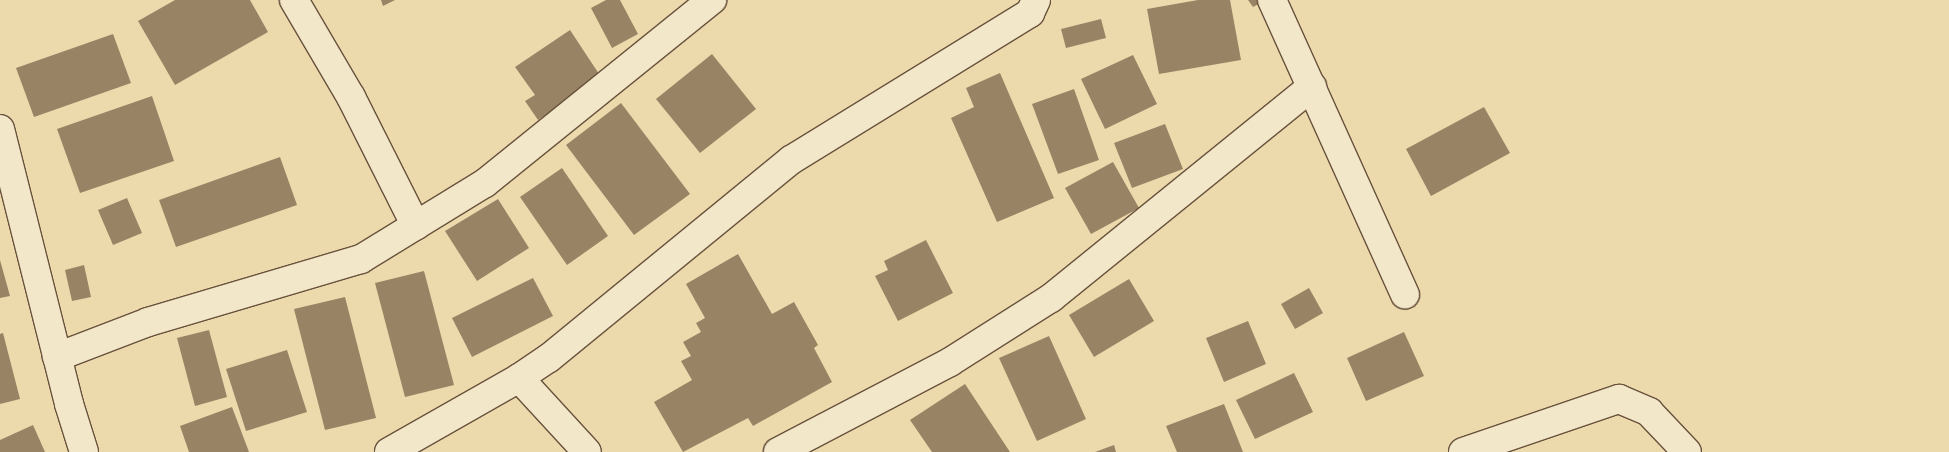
<!DOCTYPE html>
<html>
<head>
<meta charset="utf-8">
<style>
  body { margin:0 }
  #map { position:relative; width:1949px; height:452px; overflow:hidden; background:#eddaac; font-family:"Gentium Book Plus",serif }
  div>[style] { position:absolute }
  [style*='--x'] { left:calc(var(--x)*1px); top:calc(var(--y)*1px); width:calc(var(--w)*1px); rotate:calc(var(--a)*1deg) }
  .building>* { inset:0; background:#988365 }
  .roads { filter:drop-shadow(1px 0 #68523d) drop-shadow(-1px 0 #68523d) drop-shadow(0 1px #68523d) drop-shadow(0 -1px #68523d) }
  .minor>* { height:28px; margin:-14px; padding:0 14px; transform-origin:14px; border-radius:14px; background:#f3e7c9 }
  span { translate:-50% -50%; white-space:nowrap; text-align:center; line-height:1.15; -webkit-text-stroke:4px #f3e7c9; paint-order:stroke }
</style>
</head>
<body>
<div id="map">
  <div class="building">
    <i style="clip-path:polygon(175px 0,250px 0,268px 32px,175px 85px,138px 21px)"></i>
    <i style="clip-path:polygon(381px 0,395px 0,383px 6px)"></i>
    <i style="clip-path:polygon(606px 0,620px 0,638px 34px,612px 48px,591px 8px)"></i>
    <i style="clip-path:polygon(1198px 0,1230px 0,1241px 60px,1159px 74px,1147px 9px)"></i>
    <i style="clip-path:polygon(1248px 0,1266px 0,1253px 7px)"></i>
    <i style="clip-path:polygon(1101px 19px,1106px 38px,1066px 48px,1061px 29px)"></i>
    <i style="clip-path:polygon(570px 30px,601px 77px,538px 120px,525px 101px,535px 95px,515px 67px)"></i>
    <i style="clip-path:polygon(113px 34px,131px 83px,34px 117px,16px 68px)"></i>
    <i style="clip-path:polygon(712px 54px,756px 109px,700px 153px,656px 99px)"></i>
    <i style="clip-path:polygon(1133px 55px,1157px 104px,1105px 129px,1081px 79px)"></i>
    <i style="clip-path:polygon(1000px 73px,1054px 198px,997px 222px,951px 118px,974px 107px,966px 88px)"></i>
    <i style="clip-path:polygon(1074px 89px,1099px 160px,1058px 174px,1032px 104px)"></i>
    <i style="clip-path:polygon(152px 96px,174px 161px,80px 193px,57px 129px)"></i>
    <i style="clip-path:polygon(621px 103px,690px 194px,634px 235px,566px 145px)"></i>
    <i style="clip-path:polygon(1484px 107px,1510px 153px,1431px 196px,1406px 149px)"></i>
    <i style="clip-path:polygon(1165px 124px,1183px 169px,1132px 188px,1114px 143px)"></i>
    <i style="clip-path:polygon(280px 157px,297px 205px,176px 247px,159px 200px)"></i>
    <i style="clip-path:polygon(1113px 162px,1139px 208px,1091px 234px,1065px 188px)"></i>
    <i style="clip-path:polygon(562px 168px,608px 236px,567px 265px,520px 197px)"></i>
    <i style="clip-path:polygon(127px 198px,142px 233px,113px 245px,98px 210px)"></i>
    <i style="clip-path:polygon(498px 199px,529px 248px,477px 281px,445px 231px)"></i>
    <i style="clip-path:polygon(926px 240px,953px 293px,898px 321px,875px 276px,888px 270px,884px 261px)"></i>
    <i style="clip-path:polygon(738px 254px,772px 314px,794px 302px,818px 345px,814px 348px,832px 382px,753px 426px,748px 418px,683px 452px,654px 402px,692px 380px,681px 361px,691px 356px,683px 342px,701px 332px,696px 323px,705px 318px,686px 284px)"></i>
    <i style="clip-path:polygon(0 260px,10px 296px,0 298px)"></i>
    <i style="clip-path:polygon(84px 265px,91px 297px,72px 301px,65px 270px)"></i>
    <i style="clip-path:polygon(424px 271px,454px 385px,405px 397px,375px 283px)"></i>
    <i style="clip-path:polygon(533px 278px,553px 316px,472px 357px,452px 318px)"></i>
    <i style="clip-path:polygon(1129px 279px,1154px 321px,1094px 357px,1069px 315px)"></i>
    <i style="clip-path:polygon(1309px 288px,1323px 313px,1295px 329px,1281px 304px)"></i>
    <i style="clip-path:polygon(345px 297px,376px 418px,325px 430px,294px 309px)"></i>
    <i style="clip-path:polygon(1248px 321px,1266px 364px,1224px 382px,1206px 338px)"></i>
    <i style="clip-path:polygon(209px 330px,227px 397px,195px 406px,177px 338px)"></i>
    <i style="clip-path:polygon(1404px 332px,1424px 376px,1366px 401px,1347px 358px)"></i>
    <i style="clip-path:polygon(3px 333px,20px 399px,0 404px,0 334px)"></i>
    <i style="clip-path:polygon(1049px 336px,1086px 419px,1037px 441px,999px 358px)"></i>
    <i style="clip-path:polygon(287px 350px,307px 412px,246px 431px,226px 369px)"></i>
    <i style="clip-path:polygon(1294px 373px,1313px 412px,1255px 439px,1236px 400px)"></i>
    <i style="clip-path:polygon(965px 384px,1010px 452px,932px 452px,910px 420px)"></i>
    <i style="clip-path:polygon(1224px 404px,1243px 452px,1177px 452px,1166px 426px)"></i>
    <i style="clip-path:polygon(232px 407px,249px 452px,189px 452px,180px 426px)"></i>
    <i style="clip-path:polygon(33px 425px,45px 452px,0 452px,0 440px)"></i>
    <i style="clip-path:polygon(1114px 445px,1116px 452px,1095px 452px)"></i>
  </div>
  <div class="roads">
    <div class="minor">
      <i style="--x:294;--y:0;--w:113;--a:59.6"></i>
      <i style="--x:351;--y:97;--w:144;--a:63.3"></i>
      <i style="--x:1272;--y:0;--w:323;--a:65.7"></i>
      <i style="--x:0;--y:129;--w:284;--a:75.9"></i>
      <i style="--x:69;--y:404;--w:50;--a:72.6"></i>
      <i style="--x:57;--y:357;--w:97;--a:-21"></i>
      <i style="--x:148;--y:322;--w:222;--a:-16.5"></i>
      <i style="--x:361;--y:259;--w:145;--a:-31.5"></i>
      <i style="--x:485;--y:183;--w:292;--a:-38.9"></i>
      <i style="--x:519;--y:378;--w:100;--a:47.4"></i>
      <i style="--x:389;--y:452;--w:150;--a:-29.6"></i>
      <i style="--x:519;--y:378;--w:36;--a:-34"></i>
      <i style="--x:549;--y:358;--w:313;--a:-39.3"></i>
      <i style="--x:791;--y:160;--w:281;--a:-31.6"></i>
      <i style="--x:1030;--y:13;--w:14;--a:-65"></i>
      <i style="--x:778;--y:452;--w:194;--a:-27.6"></i>
      <i style="--x:950;--y:362;--w:120;--a:-32.4"></i>
      <i style="--x:1051;--y:298;--w:336;--a:-39"></i>
      <i style="--x:1463;--y:452;--w:165;--a:-18.8"></i>
      <i style="--x:1619;--y:399;--w:33;--a:23"></i>
      <i style="--x:1649;--y:412;--w:55;--a:46.5"></i>
    </div>
  </div>
</div>
</body>
</html>
